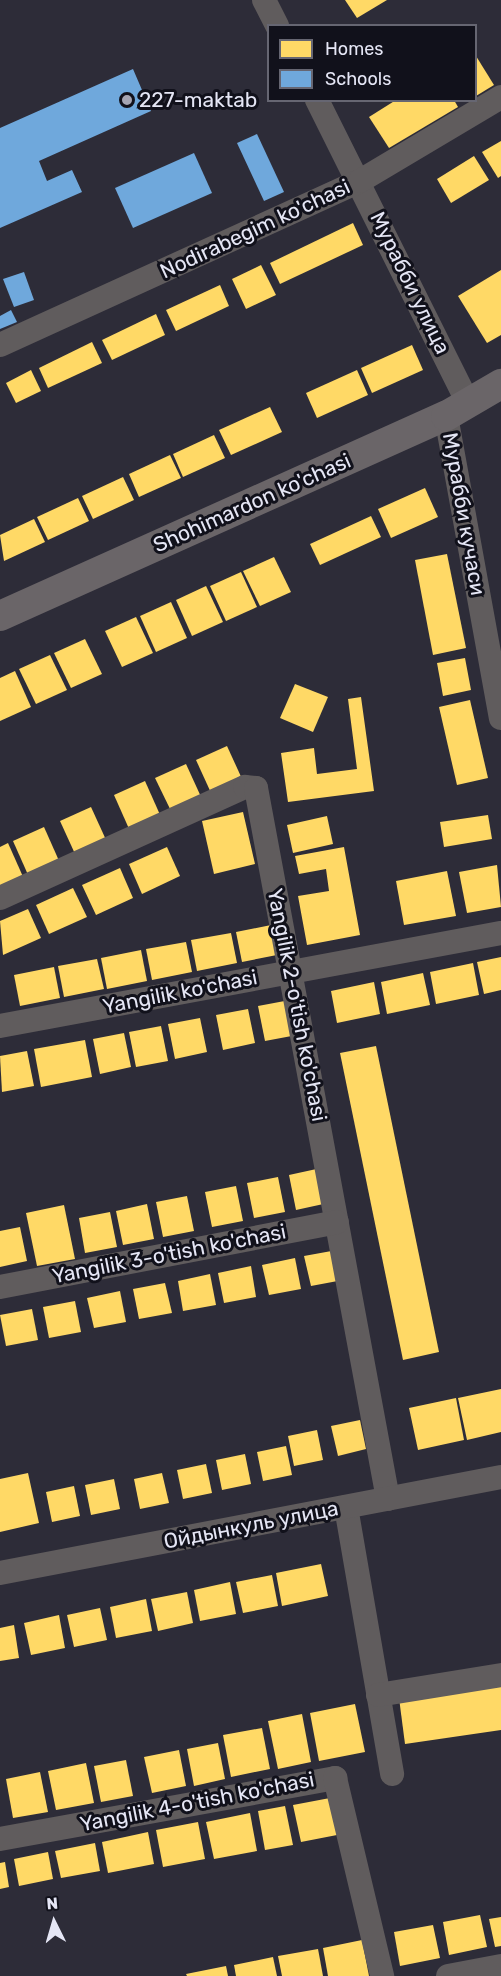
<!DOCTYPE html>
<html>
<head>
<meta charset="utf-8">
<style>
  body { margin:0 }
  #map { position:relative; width:501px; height:1976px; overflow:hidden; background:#2d2c38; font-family:Rubik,sans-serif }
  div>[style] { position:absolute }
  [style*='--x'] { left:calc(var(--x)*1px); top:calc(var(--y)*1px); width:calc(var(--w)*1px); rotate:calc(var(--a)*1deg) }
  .homes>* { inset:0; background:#ffd966 }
  .schools>* { inset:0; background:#6fa8dc }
  .minor>* { height:24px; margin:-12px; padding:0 12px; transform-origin:12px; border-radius:12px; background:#605c5d }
  .major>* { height:30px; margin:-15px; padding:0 15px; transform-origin:15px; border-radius:15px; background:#6a6568 }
  .dots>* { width:16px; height:16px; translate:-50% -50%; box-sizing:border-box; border:3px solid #11111b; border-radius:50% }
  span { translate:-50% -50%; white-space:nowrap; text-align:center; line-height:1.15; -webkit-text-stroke:6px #11111b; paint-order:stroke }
  .poi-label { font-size:21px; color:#e5e6f5 }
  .left { translate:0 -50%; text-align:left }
  .street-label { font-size:21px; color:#e5e6f5 }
  .legend { position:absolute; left:267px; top:24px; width:210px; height:78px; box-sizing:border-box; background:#11111b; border:2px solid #666672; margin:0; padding:8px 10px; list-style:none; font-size:18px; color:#e5e6f5 }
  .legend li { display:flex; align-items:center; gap:12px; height:30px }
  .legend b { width:30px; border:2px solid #666672 }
  .north { position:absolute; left:24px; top:1892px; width:60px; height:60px; -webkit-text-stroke:4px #11111b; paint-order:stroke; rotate:355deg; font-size:16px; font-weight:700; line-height:24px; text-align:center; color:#e5e6f5 }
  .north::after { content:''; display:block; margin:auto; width:21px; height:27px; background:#e5e6f5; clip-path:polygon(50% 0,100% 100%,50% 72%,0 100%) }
</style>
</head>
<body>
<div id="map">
  <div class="homes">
    <i style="clip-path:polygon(345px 0,387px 0,357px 18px)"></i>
    <i style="clip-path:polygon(476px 56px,494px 85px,476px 96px)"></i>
    <i style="clip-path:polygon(396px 100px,454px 100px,458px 107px,389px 148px,369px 117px)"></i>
    <i style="clip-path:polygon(501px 141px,501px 176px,498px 178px,482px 152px)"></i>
    <i style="clip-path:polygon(474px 156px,489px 180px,451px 203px,437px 179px)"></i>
    <i style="clip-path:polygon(353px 223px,363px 245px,280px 284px,270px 263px)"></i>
    <i style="clip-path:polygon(261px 265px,276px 295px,246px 309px,232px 279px)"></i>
    <i style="clip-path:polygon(501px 270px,501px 335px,487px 343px,458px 296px)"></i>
    <i style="clip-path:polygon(220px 285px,229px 306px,176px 331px,166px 310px)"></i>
    <i style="clip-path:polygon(156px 314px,165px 335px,112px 360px,102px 340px)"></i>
    <i style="clip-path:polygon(92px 342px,102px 363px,48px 388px,39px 368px)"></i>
    <i style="clip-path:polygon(412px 345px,423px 370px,372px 393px,361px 368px)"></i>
    <i style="clip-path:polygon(31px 370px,41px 391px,16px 403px,6px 383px)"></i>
    <i style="clip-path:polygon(357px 370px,368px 395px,317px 418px,306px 393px)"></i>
    <i style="clip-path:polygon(270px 407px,282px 432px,231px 455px,219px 430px)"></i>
    <i style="clip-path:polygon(214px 435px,225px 458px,183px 477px,173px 454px)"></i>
    <i style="clip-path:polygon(170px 455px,181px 478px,139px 497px,129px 474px)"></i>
    <i style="clip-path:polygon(123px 477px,134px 500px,93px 519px,82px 496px)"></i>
    <i style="clip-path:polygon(425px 488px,438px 517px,391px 538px,378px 509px)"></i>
    <i style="clip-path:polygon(78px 498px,89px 521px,48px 540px,37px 517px)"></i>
    <i style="clip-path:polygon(371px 516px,381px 537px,320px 565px,310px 544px)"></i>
    <i style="clip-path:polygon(34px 519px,45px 542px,4px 561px,0 535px)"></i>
    <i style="clip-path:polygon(447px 554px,466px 648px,433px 655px,415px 560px)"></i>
    <i style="clip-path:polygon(274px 557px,291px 592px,260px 606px,243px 571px)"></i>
    <i style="clip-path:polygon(241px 572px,257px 607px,226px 621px,210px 586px)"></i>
    <i style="clip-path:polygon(206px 586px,223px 622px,192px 636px,176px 600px)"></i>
    <i style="clip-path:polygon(171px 602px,187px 638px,156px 652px,140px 616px)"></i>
    <i style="clip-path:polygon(136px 617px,153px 653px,122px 667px,105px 631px)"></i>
    <i style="clip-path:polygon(85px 639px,102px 674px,71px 688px,54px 653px)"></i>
    <i style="clip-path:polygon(50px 655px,67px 690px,36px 704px,19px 669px)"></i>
    <i style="clip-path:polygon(465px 658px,471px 690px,443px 696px,437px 663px)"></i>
    <i style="clip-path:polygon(15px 671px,31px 707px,0 721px,0 678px)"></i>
    <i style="clip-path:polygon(295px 684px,328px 697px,313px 732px,280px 718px)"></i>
    <i style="clip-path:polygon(361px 697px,374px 791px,288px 802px,281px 753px,314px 748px,317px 774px,357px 769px,348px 699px)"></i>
    <i style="clip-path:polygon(470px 700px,488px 778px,457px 785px,439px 707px)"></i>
    <i style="clip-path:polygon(227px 746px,243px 781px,212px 795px,196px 760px)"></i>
    <i style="clip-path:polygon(186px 764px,202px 799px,172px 813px,155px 778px)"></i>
    <i style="clip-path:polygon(145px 781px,161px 817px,130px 831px,114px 795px)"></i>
    <i style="clip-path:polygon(91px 807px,107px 842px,76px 856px,60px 821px)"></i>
    <i style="clip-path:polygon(243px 812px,255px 864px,214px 874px,202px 821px)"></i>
    <i style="clip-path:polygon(488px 815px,492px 839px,444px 847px,440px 822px)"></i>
    <i style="clip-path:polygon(327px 816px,333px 844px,293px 853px,287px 825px)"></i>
    <i style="clip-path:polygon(44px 827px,60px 863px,29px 877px,13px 841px)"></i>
    <i style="clip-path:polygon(8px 843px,24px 879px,0 890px,0 847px)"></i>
    <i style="clip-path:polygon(167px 847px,180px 876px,142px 894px,129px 864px)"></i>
    <i style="clip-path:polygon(344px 847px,360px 935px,307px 945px,298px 896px,329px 891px,326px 869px,299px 874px,295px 856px)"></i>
    <i style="clip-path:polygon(497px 865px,501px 907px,467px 913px,459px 872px)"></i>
    <i style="clip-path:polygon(120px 868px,133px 898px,96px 915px,82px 885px)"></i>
    <i style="clip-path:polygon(447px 871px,456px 916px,404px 925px,396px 881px)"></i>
    <i style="clip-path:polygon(73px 888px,87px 917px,49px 934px,36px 905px)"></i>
    <i style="clip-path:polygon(28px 909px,41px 938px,3px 955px,0 921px)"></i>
    <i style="clip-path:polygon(276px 924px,282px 954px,242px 962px,236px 932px)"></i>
    <i style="clip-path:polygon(231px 933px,237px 963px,197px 971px,191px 940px)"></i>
    <i style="clip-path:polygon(186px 942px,192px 972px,152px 980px,146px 949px)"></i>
    <i style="clip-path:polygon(141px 950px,147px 981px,107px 989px,101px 958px)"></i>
    <i style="clip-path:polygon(501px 957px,501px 990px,484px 994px,477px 962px)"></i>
    <i style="clip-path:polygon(97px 959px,104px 989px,64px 997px,58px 966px)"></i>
    <i style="clip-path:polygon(473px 963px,479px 995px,436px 1004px,430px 972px)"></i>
    <i style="clip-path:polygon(54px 967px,60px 998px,20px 1006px,14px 975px)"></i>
    <i style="clip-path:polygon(423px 973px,430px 1005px,387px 1014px,381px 982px)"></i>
    <i style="clip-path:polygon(374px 982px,380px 1014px,337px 1023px,331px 991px)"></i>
    <i style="clip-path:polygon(290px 1000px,297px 1035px,265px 1041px,258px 1006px)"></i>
    <i style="clip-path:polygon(248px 1009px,255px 1043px,223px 1050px,216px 1015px)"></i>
    <i style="clip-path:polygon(200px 1018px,207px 1052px,175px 1059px,168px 1024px)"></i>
    <i style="clip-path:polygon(161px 1026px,168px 1061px,136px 1067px,129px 1032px)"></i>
    <i style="clip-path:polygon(124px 1033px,131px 1067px,100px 1074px,93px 1039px)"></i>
    <i style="clip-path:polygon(85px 1040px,92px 1077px,41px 1087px,34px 1049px)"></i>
    <i style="clip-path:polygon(376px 1046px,439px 1352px,403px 1360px,340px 1053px)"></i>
    <i style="clip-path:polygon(27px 1051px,34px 1086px,2px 1092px,0 1056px)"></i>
    <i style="clip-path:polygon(321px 1168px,328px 1203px,296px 1210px,289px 1175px)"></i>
    <i style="clip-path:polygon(278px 1177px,285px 1212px,254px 1218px,247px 1183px)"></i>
    <i style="clip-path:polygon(236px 1186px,243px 1221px,212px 1227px,205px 1192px)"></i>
    <i style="clip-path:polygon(187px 1196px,194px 1231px,163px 1237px,156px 1202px)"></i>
    <i style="clip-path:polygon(147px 1204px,154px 1239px,123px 1245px,116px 1211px)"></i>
    <i style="clip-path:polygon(64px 1205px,75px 1259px,37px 1266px,26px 1213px)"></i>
    <i style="clip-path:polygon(110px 1212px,117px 1247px,85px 1253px,79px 1218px)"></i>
    <i style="clip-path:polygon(20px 1227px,27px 1261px,0 1267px,0 1231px)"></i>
    <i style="clip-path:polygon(337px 1250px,343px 1280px,311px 1286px,304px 1256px)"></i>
    <i style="clip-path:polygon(295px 1258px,301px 1289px,269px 1295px,262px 1265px)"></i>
    <i style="clip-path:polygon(251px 1266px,256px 1297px,224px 1303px,218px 1273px)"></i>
    <i style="clip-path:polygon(210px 1274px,216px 1305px,183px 1311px,178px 1281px)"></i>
    <i style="clip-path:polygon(165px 1283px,172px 1313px,139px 1319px,133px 1289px)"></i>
    <i style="clip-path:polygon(120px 1291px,126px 1322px,94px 1328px,87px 1298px)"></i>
    <i style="clip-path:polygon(75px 1301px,81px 1332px,49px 1338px,43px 1307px)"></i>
    <i style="clip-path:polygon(32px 1309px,38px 1340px,6px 1346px,0 1315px)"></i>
    <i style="clip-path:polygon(501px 1389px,501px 1432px,467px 1440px,458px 1398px)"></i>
    <i style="clip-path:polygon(456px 1398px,464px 1440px,418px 1450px,409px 1408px)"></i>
    <i style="clip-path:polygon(360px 1420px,366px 1449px,338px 1456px,331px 1426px)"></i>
    <i style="clip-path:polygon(317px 1430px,323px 1460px,294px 1466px,288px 1436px)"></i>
    <i style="clip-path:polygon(286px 1446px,292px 1475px,263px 1481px,257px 1452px)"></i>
    <i style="clip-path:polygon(245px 1454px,251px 1484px,222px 1490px,216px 1460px)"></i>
    <i style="clip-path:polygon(206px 1464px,212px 1493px,183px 1499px,177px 1470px)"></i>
    <i style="clip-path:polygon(28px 1473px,39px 1523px,0 1532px,0 1479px)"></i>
    <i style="clip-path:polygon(162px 1473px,169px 1503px,140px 1509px,134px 1479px)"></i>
    <i style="clip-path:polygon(114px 1479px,120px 1509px,91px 1515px,85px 1485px)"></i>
    <i style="clip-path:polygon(74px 1486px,80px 1516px,52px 1522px,46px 1492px)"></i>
    <i style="clip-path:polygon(321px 1564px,328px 1596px,282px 1606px,276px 1573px)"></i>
    <i style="clip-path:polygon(272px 1575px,278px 1606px,243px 1613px,236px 1582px)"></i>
    <i style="clip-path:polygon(230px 1582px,236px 1614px,200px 1621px,194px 1590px)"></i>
    <i style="clip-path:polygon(187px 1592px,193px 1623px,158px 1631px,151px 1599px)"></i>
    <i style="clip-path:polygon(146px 1599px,152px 1631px,116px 1638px,110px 1607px)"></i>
    <i style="clip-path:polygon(100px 1608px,107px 1640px,74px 1647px,67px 1615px)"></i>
    <i style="clip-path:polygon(59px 1615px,65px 1648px,31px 1655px,24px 1623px)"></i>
    <i style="clip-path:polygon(14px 1625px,19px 1658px,0 1661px,0 1628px)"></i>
    <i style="clip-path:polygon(501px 1683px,501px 1730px,405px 1744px,399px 1698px)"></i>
    <i style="clip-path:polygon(355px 1704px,365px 1752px,319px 1761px,310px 1713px)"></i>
    <i style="clip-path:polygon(302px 1714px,311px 1762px,278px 1769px,268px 1721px)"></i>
    <i style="clip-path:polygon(262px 1728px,270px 1769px,231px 1777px,223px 1735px)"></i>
    <i style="clip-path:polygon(218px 1743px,225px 1779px,194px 1786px,187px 1749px)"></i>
    <i style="clip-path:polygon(179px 1750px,186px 1786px,152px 1793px,144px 1757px)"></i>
    <i style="clip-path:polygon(126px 1760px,133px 1796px,101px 1802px,94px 1766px)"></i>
    <i style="clip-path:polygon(86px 1763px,94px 1803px,56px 1810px,48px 1771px)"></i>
    <i style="clip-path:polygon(40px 1772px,48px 1812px,13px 1818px,6px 1779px)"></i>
    <i style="clip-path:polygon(330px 1798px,337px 1835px,301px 1842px,293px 1805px)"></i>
    <i style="clip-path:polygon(285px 1806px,293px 1845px,265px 1850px,258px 1811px)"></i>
    <i style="clip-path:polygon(250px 1813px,257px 1851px,214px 1859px,206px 1822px)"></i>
    <i style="clip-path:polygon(198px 1822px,205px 1859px,163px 1867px,156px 1830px)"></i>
    <i style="clip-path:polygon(148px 1832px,154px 1864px,108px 1873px,102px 1842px)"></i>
    <i style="clip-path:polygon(95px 1843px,100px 1871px,61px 1878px,55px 1851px)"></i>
    <i style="clip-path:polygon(48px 1852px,53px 1879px,19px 1886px,14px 1859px)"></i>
    <i style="clip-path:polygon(5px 1862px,9px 1887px,0 1889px,0 1863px)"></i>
    <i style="clip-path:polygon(480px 1915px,487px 1947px,449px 1955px,443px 1922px)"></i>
    <i style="clip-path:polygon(501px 1917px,501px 1946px,495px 1947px,489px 1919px)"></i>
    <i style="clip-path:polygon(433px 1925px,440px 1958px,400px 1966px,394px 1932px)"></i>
    <i style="clip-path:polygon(362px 1940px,369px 1976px,328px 1976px,323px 1948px)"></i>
    <i style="clip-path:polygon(318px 1949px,323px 1976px,282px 1976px,278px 1956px)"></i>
    <i style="clip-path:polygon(273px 1957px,277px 1976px,236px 1976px,234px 1965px)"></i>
    <i style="clip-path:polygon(226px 1966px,228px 1976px,187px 1976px,186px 1974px)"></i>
  </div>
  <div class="schools">
    <i style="clip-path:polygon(133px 69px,151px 111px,39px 161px,47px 181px,72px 170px,82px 192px,0 228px,0 128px)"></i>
    <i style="clip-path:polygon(257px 134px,284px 192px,264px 201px,237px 143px)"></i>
    <i style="clip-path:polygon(194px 153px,212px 193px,133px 228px,115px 188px)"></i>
    <i style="clip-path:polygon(24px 272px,34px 300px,14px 307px,3px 279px)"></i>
    <i style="clip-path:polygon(11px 310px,17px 322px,0 329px,0 316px)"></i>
  </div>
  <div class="minor">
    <i style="--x:264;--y:0;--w:29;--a:63"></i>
    <i style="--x:317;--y:100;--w:339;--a:63.5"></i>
    <i style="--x:0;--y:345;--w:396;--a:-24.5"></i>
    <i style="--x:360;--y:181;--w:164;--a:-30.8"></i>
    <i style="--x:446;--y:416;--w:307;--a:79.7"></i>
    <i style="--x:0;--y:898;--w:269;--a:-24.4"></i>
    <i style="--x:245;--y:787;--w:11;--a:5"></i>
    <i style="--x:256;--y:788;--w:723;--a:79.48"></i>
    <i style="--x:0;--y:1026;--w:510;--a:-10.52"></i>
    <i style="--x:0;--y:1287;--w:343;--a:-10.9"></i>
    <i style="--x:346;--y:1507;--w:271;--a:80.2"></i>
    <i style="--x:0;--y:1573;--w:510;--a:-10.85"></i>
    <i style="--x:378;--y:1695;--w:125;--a:-9.2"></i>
    <i style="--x:0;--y:1839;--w:341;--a:-10.3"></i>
    <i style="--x:335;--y:1778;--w:204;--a:76.6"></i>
    <i style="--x:448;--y:1976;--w:54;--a:-10.7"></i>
  </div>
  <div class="major">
    <i style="--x:0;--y:616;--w:489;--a:-24.2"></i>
    <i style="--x:446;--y:416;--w:64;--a:-30.2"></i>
  </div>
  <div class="dots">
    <i style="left:127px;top:100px;background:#a5a5b3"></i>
  </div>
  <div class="poi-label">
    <span class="left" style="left:139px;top:100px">227-maktab</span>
  </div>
  <div class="street-label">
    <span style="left:255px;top:229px;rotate:-25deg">Nodirabegim ko'chasi</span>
    <span style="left:410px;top:283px;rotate:64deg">Мурабби улица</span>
    <span style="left:252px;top:503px;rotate:-24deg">Shohimardon ko'chasi</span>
    <span style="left:464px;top:514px;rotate:80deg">Мурабби кучаси</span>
    <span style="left:180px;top:992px;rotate:-11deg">Yangilik ko'chasi</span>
    <span style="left:297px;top:1005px;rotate:79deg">Yangilik 2-o'tish ko'chasi</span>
    <span style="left:169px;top:1254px;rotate:-11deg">Yangilik 3-o'tish ko'chasi</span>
    <span style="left:251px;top:1525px;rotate:-11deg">Ойдынкуль улица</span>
    <span style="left:197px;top:1802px;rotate:-11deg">Yangilik 4-o'tish ko'chasi</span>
  </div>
  <ul class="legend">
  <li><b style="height:16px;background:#ffd966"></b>Homes</li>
  <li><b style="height:16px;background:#6fa8dc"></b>Schools</li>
  </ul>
  <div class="north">N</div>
</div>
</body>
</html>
